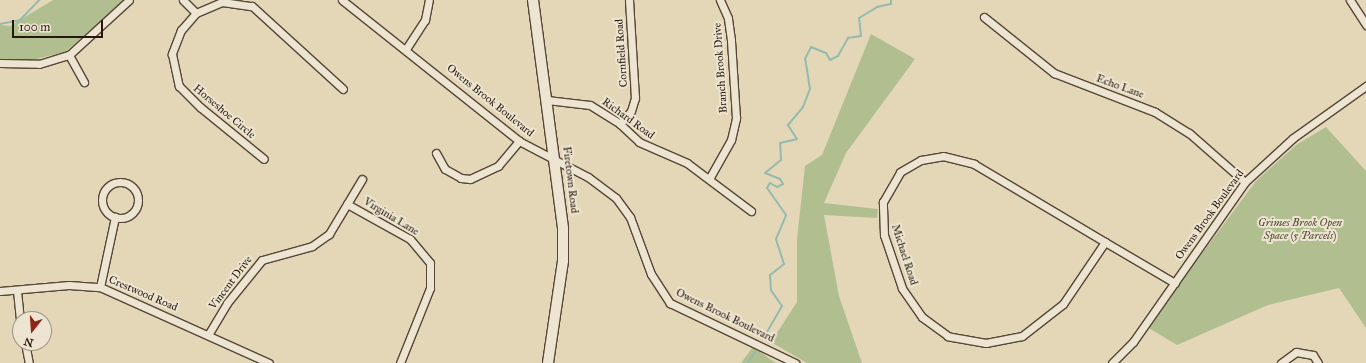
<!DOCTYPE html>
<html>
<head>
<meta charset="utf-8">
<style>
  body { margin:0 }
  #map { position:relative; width:1366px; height:363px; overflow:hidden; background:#e3d7b8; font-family:"IM FELL Great Primer",serif }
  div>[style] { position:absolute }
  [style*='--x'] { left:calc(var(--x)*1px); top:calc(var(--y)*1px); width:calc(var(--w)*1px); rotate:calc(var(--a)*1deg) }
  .green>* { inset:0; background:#b1bf90 }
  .stream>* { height:2px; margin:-1px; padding:0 1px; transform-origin:1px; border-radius:1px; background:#95baae }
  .roads { filter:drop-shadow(1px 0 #554636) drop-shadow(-1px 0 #554636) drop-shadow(0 1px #554636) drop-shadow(0 -1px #554636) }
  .street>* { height:7px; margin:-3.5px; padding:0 3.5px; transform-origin:3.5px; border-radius:3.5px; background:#ede5d1 }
  .street>.ring { margin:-3.5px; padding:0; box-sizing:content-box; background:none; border:7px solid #ede5d1; border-radius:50% }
  .secondary>* { height:10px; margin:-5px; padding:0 5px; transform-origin:5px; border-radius:5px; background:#ede5d1 }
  span { translate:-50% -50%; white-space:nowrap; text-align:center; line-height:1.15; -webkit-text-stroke:4px #ede5d1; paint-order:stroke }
  .street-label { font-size:11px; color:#26160b }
  .park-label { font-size:11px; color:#504933; font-style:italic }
  .north { position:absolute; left:12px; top:311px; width:40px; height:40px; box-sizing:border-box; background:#ede5d1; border:1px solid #9d9282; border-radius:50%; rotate:197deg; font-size:11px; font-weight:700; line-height:16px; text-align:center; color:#26160b }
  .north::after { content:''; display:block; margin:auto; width:14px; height:18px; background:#8f2418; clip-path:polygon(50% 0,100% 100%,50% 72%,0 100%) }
  .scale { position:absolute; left:12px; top:20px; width:91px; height:18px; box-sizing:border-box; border:2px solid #26160b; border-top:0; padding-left:5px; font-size:12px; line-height:14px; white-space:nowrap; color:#26160b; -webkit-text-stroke:3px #ede5d1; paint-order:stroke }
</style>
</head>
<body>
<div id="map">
  <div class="green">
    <i style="clip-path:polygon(53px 0,125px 0,65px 52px,28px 61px,0 59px,0 25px,10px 26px)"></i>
    <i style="clip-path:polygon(871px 34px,915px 59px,846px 153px,824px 203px,878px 209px,877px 218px,824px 215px,839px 296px,862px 363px,807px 363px,771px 342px,797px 302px,797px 239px,805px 166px,822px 155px)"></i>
    <i style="clip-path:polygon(1326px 127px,1366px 171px,1366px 328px,1339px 288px,1268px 305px,1177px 345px,1147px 327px,1256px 181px,1296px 145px)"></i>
    <i style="clip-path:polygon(753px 347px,770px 359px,776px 363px,741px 363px)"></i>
  </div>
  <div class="stream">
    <i style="--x:0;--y:24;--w:20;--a:-11"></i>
    <i style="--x:20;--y:20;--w:28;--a:-46"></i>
    <i style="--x:763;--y:339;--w:38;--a:-60"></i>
    <i style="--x:782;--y:306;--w:19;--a:-125"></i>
    <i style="--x:771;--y:290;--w:15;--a:-94"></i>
    <i style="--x:770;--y:275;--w:18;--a:-38"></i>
    <i style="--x:784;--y:264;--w:26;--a:-108"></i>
    <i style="--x:776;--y:239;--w:26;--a:-67"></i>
    <i style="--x:786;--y:215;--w:33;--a:-125"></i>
    <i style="--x:767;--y:188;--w:6;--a:-59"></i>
    <i style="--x:770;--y:183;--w:8;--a:30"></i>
    <i style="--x:777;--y:187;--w:7;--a:-27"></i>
    <i style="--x:783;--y:184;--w:6;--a:-121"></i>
    <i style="--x:780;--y:179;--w:16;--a:-158"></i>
    <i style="--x:765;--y:173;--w:21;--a:-39"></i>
    <i style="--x:781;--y:160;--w:17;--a:-93"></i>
    <i style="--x:780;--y:143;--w:17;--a:-13"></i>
    <i style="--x:797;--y:139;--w:17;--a:-123"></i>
    <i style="--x:788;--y:125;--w:23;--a:-50"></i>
    <i style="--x:803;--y:107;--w:19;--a:-69"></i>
    <i style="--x:810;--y:89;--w:30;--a:-99"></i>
    <i style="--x:805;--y:59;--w:13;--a:-63"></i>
    <i style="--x:811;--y:47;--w:16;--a:22"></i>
    <i style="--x:826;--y:53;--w:8;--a:60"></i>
    <i style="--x:830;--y:60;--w:9;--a:-27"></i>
    <i style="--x:838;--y:56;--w:21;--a:-61"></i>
    <i style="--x:848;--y:38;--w:13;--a:-9"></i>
    <i style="--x:861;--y:36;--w:18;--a:-96"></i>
    <i style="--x:859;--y:18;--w:21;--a:-31"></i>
    <i style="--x:877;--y:7;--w:14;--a:-12"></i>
    <i style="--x:891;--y:4;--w:4;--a:-90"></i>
    <i style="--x:748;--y:363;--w:13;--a:-58"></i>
  </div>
  <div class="roads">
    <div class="street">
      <i style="--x:183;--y:0;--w:18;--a:45"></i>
      <i style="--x:196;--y:13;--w:23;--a:131"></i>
      <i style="--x:181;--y:30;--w:26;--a:111"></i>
      <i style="--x:172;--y:54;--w:33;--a:78"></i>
      <i style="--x:179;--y:86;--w:30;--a:45"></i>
      <i style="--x:200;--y:107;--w:82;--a:39.1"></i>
      <i style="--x:342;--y:0;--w:226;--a:38.5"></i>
      <i style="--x:519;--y:141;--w:78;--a:27.6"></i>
      <i style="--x:588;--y:177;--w:35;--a:37"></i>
      <i style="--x:616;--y:198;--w:24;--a:54"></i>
      <i style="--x:630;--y:217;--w:61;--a:69.8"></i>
      <i style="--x:651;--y:274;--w:35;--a:57"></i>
      <i style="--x:670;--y:303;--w:139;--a:25.6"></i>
      <i style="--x:1350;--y:0;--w:30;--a:57"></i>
      <i style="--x:196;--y:13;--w:28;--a:-23"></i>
      <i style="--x:222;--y:2;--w:30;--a:8"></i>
      <i style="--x:252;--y:6;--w:123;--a:42.4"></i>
      <i style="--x:984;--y:17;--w:90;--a:38.7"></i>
      <i style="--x:1054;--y:73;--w:108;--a:21.1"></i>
      <i style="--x:1155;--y:112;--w:40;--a:32"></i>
      <i style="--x:1189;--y:133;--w:74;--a:41.2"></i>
      <i style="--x:406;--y:49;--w:35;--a:-57"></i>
      <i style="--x:425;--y:20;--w:20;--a:-79"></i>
      <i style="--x:69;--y:55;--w:31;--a:61"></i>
      <i style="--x:0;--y:63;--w:39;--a:1"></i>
      <i style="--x:39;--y:64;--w:31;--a:-17"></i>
      <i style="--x:69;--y:55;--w:81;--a:-42.5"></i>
      <i style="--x:547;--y:100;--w:43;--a:6.6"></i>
      <i style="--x:590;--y:105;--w:36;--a:32"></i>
      <i style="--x:620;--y:124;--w:26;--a:43"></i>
      <i style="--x:639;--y:142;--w:52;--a:23.6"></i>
      <i style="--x:687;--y:163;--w:80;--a:36.9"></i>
      <i style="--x:620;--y:124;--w:17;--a:-50"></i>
      <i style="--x:631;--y:111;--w:14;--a:-73"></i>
      <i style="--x:635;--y:98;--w:98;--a:-93.5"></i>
      <i style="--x:436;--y:153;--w:18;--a:61"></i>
      <i style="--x:445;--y:169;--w:18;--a:29"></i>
      <i style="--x:461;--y:178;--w:9;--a:6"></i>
      <i style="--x:470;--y:179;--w:31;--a:-25"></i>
      <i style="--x:498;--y:166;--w:33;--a:-50"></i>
      <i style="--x:943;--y:156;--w:32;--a:14"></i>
      <i style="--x:974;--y:164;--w:152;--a:30.8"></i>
      <i style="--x:1105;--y:242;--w:75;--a:124.1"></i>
      <i style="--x:1063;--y:304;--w:52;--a:142"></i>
      <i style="--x:1022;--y:336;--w:37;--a:169"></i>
      <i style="--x:986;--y:343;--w:39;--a:-170"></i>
      <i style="--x:948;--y:336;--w:32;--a:-144"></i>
      <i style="--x:922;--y:317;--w:35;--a:-125"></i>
      <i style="--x:902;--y:288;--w:56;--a:-108.8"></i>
      <i style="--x:884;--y:235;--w:33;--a:-92"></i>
      <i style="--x:883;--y:202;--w:34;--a:-60"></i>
      <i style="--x:900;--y:172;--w:24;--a:-30"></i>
      <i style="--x:921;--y:160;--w:22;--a:-10"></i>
      <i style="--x:709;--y:179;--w:45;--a:-60.6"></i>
      <i style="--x:731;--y:140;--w:23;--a:-77"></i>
      <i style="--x:736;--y:118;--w:78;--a:-93.7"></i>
      <i style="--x:731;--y:40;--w:22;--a:-98"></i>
      <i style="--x:728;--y:18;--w:20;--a:-114"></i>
      <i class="ring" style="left:102px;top:182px;width:29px;height:29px"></i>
      <i style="--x:347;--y:204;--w:72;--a:29.1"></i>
      <i style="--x:410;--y:239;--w:31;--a:50"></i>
      <i style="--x:430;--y:263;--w:25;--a:90"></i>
      <i style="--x:430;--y:288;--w:81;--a:111.8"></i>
      <i style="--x:1105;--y:242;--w:81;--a:30.4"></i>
      <i style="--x:100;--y:287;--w:72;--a:-77.9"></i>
      <i style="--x:0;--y:291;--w:69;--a:-5"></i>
      <i style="--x:69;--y:285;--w:31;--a:4"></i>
      <i style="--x:100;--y:287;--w:185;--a:24.2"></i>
      <i style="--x:17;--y:291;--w:28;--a:84"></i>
      <i style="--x:208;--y:335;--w:37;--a:-59"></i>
      <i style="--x:227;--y:303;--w:55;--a:-50.9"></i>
      <i style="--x:262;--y:260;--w:52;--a:-15.6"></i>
      <i style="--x:312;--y:246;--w:21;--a:-35"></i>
      <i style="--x:329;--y:234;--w:64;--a:-59"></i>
      <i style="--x:25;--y:343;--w:20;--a:79"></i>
      <i style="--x:1112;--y:363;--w:30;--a:-45"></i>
      <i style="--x:1133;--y:342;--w:195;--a:-55"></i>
      <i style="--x:1245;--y:182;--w:65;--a:-42.5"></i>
      <i style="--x:1293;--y:138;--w:90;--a:-35.5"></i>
      <i style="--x:1281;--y:363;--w:19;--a:-36"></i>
      <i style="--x:1296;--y:352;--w:17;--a:10"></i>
      <i style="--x:1313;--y:355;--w:9;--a:58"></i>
    </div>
    <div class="secondary">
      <i style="--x:533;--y:0;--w:231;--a:82.5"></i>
      <i style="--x:563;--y:229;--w:32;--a:90"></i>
      <i style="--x:563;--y:261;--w:103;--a:98.4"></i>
    </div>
  </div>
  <div class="street-label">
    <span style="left:622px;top:53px;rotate:-94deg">Cornfield Road</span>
    <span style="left:721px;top:68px;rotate:-94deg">Branch Brook Drive</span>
    <span style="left:1120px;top:87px;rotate:20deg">Echo Lane</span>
    <span style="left:490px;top:101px;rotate:39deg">Owens Brook Boulevard</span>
    <span style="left:224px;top:112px;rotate:40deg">Horseshoe Circle</span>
    <span style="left:628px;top:119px;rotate:36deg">Richard Road</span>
    <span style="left:570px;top:180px;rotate:83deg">Firetown Road</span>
    <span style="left:1210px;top:215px;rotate:-54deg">Owens Brook Boulevard</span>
    <span style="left:391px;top:217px;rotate:31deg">Virginia Lane</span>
    <span style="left:904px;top:255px;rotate:72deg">Michael Road</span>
    <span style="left:231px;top:283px;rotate:-53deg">Vincent Drive</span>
    <span style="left:143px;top:294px;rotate:23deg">Crestwood Road</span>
    <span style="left:725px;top:316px;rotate:26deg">Owens Brook Boulevard</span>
  </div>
  <div class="park-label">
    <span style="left:1300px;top:230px">Grimes Brook Open<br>Space (5 Parcels)</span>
  </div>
  <div class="north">N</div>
  <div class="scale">100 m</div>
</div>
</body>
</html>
